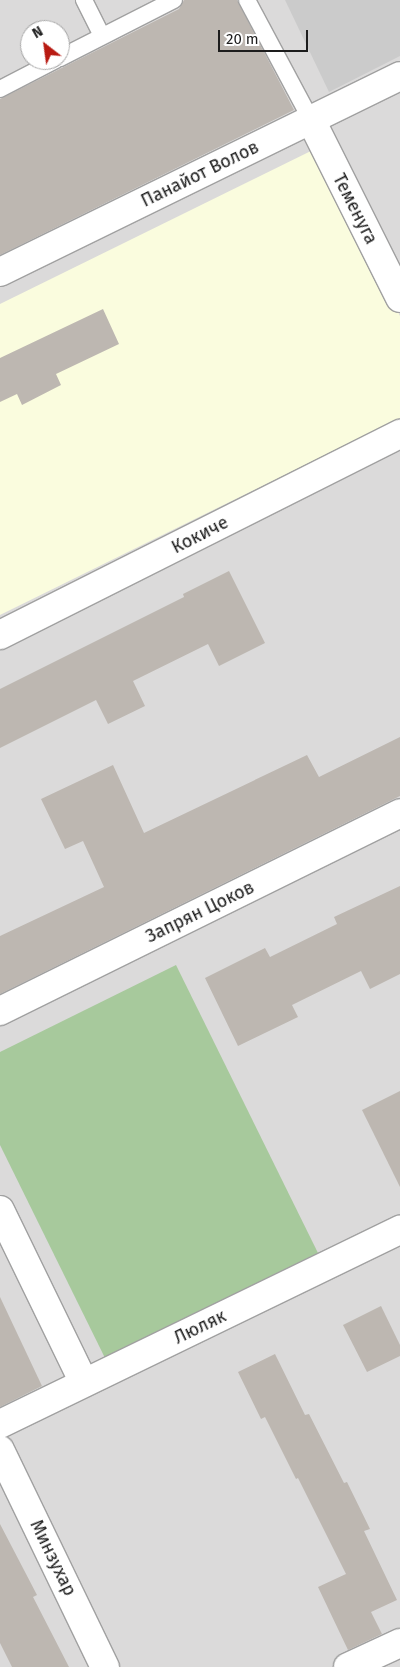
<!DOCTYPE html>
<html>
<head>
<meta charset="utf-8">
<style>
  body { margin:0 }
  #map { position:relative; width:400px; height:1667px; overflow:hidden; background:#edebe4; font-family:"Fira Sans",sans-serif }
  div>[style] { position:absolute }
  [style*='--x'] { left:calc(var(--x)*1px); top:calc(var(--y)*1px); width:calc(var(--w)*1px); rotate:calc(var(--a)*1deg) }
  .residential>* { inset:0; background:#dbdada }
  .education>* { inset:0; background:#fafcde }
  .religious>* { inset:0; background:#cbcbcb }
  .forest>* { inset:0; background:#a7c99c }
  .building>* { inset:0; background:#bdb7b1 }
  .roads { filter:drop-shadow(1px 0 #a1a1a1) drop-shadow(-1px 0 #a1a1a1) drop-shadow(0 1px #a1a1a1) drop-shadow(0 -1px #a1a1a1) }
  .lane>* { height:16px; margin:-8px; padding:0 8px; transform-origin:8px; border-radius:8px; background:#fff }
  .street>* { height:28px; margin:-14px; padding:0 14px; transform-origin:14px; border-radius:14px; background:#fff }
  span { translate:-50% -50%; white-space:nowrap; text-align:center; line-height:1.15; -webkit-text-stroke:4px #fff; paint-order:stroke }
  .street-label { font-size:18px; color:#1d1d1d }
  .north { position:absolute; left:20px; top:20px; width:50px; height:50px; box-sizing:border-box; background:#fff; border:1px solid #a5a5a5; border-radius:50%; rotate:330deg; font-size:14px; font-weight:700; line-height:20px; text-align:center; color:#1d1d1d }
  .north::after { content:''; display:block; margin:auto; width:18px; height:22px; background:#b81a12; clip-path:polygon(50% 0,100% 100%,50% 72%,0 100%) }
  .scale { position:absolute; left:218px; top:30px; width:90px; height:22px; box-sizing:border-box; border:2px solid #1d1d1d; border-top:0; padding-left:6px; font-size:15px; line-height:18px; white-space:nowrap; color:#1d1d1d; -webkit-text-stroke:4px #fff; paint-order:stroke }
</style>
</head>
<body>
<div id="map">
  <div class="residential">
    <i style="clip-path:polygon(evenodd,0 0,400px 0,400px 1667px,0 1667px,0 0,30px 30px,60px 30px,60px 60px,30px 60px,30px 30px)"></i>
  </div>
  <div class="education">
    <i style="clip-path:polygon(317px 148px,400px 316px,400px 418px,0 615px,0 304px)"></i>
  </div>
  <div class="religious">
    <i style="clip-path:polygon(285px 0,400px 0,400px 56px,329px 92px)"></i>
  </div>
  <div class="forest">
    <i style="clip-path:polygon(176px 965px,318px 1253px,105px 1358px,0 1145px,0 1052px)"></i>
  </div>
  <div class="building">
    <i style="clip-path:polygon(184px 0,237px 0,294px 110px,0 255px,0 99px,179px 9px)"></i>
    <i style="clip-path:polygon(103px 309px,119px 344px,56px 374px,61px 385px,22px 405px,17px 394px,0 402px,0 358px)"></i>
    <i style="clip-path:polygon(229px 571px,265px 643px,219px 666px,208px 644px,133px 681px,145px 706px,108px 724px,96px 700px,0 748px,0 689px,184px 597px,183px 594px)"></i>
    <i style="clip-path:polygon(400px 737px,400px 796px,0 994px,0 936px,104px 887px,83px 841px,65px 849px,41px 799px,113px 765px,144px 833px,307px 755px,319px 777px)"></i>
    <i style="clip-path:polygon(400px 886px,400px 974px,370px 989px,361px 971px,292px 1005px,298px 1017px,238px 1046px,205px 978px,265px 948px,270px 957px,337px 924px,334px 917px)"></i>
    <i style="clip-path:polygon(400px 1091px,400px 1187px,362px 1110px)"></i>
    <i style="clip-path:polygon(0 1297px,42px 1386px,0 1407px)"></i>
    <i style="clip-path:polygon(381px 1306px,400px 1345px,400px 1356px,367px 1372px,343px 1325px)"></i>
    <i style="clip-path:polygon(275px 1354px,305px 1415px,309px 1414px,344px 1483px,347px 1482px,370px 1529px,364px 1531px,397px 1600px,371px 1612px,382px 1634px,348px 1650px,318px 1587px,346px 1574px,298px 1478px,296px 1479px,265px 1417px,261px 1419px,238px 1372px)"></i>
    <i style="clip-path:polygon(0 1524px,37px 1595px,33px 1597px,69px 1667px,12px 1667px,0 1643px)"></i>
  </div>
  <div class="roads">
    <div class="lane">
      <i style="--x:84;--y:0;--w:40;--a:63.4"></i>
      <i style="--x:247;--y:0;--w:136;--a:61.9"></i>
      <i style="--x:60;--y:58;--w:128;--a:-27"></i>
      <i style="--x:0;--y:89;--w:63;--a:-27.4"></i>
    </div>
    <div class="street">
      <i style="--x:311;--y:120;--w:199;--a:63.4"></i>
      <i style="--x:0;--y:272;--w:445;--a:-26.1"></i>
      <i style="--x:0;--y:635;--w:448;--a:-26.7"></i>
      <i style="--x:0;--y:1011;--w:446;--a:-26.3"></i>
      <i style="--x:0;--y:1210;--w:192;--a:64.1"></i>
      <i style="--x:0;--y:1424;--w:445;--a:-25.9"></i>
      <i style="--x:0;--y:1450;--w:241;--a:64.2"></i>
      <i style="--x:348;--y:1667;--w:57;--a:-24.8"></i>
    </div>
  </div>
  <div class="street-label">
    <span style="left:200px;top:174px;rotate:-26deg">Панайот Волов</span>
    <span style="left:355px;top:209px;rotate:63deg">Теменуга</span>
    <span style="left:200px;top:535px;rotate:-27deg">Кокиче</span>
    <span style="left:200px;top:912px;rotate:-26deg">Запрян Цоков</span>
    <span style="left:200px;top:1327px;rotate:-26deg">Люляк</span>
    <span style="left:53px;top:1558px;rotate:64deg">Минзухар</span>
  </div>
  <div class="north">N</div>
  <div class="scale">20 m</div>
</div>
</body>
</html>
